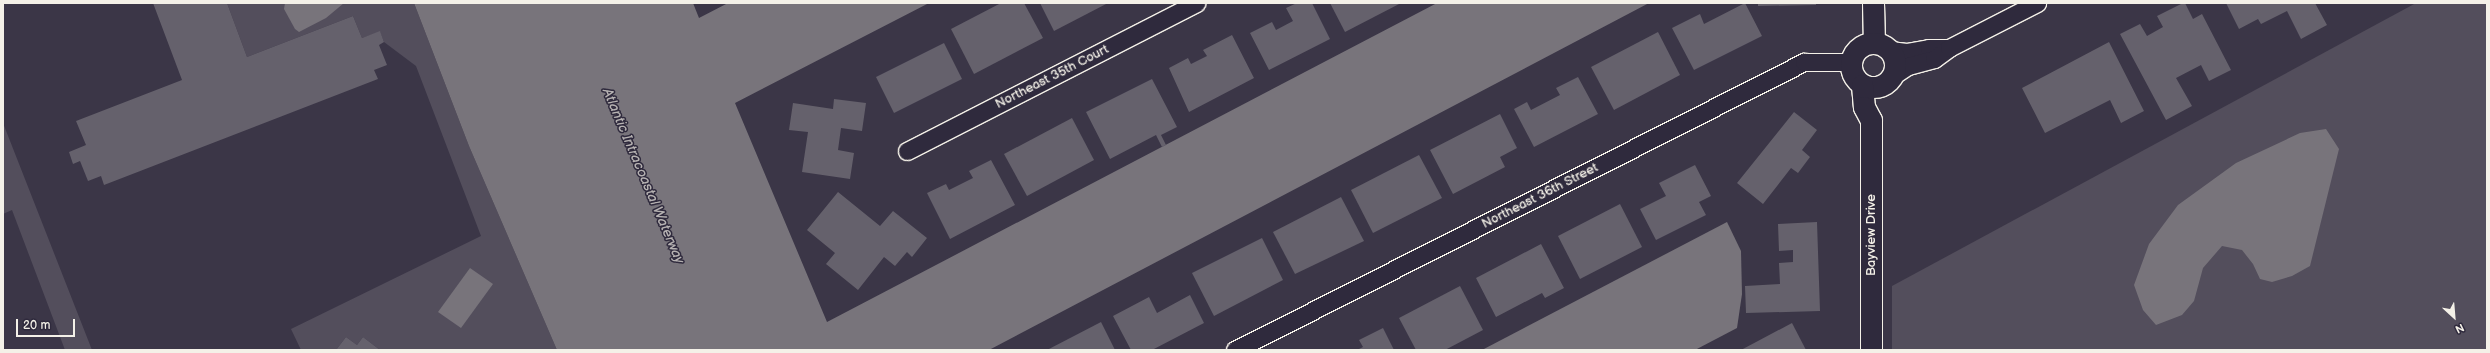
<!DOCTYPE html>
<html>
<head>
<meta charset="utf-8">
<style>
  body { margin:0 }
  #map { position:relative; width:2490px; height:353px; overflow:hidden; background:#3b3647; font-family:"Balsamiq Sans",sans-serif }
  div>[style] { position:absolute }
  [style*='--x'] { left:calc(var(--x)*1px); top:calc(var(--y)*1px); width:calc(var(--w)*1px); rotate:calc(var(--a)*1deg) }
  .green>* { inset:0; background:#534e5c }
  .water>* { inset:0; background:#78747b }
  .building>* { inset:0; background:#65616c }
  .roads { filter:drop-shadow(1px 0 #f4f1e8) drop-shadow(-1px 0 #f4f1e8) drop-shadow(0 1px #f4f1e8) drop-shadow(0 -1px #f4f1e8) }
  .minor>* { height:17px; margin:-8.5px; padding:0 8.5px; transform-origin:8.5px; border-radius:8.5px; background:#2f2a3d }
  .tertiary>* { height:21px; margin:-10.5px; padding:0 10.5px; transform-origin:10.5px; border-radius:10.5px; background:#2f2a3d }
  .tertiary>.ring { margin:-10.5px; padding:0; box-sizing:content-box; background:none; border:21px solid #2f2a3d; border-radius:50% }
  span { translate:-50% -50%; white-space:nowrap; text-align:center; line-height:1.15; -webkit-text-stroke:3px #2f2a3d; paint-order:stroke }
  .street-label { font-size:13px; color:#f4f1e8 }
  .water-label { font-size:14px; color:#b6b2b2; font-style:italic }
  .frame { position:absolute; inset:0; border:4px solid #f4f1e8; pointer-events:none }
  .north { position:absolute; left:2434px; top:297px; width:40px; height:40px; -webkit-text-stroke:3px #2f2a3d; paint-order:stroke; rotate:154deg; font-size:11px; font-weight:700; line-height:16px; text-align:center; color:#f4f1e8 }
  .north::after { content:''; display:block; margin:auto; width:14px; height:18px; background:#f4f1e8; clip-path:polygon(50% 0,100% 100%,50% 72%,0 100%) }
  .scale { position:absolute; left:16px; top:319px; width:59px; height:18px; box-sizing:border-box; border:2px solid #f4f1e8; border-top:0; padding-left:5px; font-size:12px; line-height:14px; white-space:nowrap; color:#f4f1e8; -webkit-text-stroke:3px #2f2a3d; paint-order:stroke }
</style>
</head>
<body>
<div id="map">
  <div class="green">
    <i style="clip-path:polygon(227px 3px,414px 3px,469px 146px,557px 350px,380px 350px,363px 337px,357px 345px,346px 337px,336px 350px,301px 350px,291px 329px,481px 236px,416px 66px,384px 42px,380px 32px,362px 38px,353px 16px,247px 57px)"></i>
    <i style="clip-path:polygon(2416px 3px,2487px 3px,2487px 350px,1892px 350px,1892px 286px)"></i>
    <i style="clip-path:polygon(3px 123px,92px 350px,65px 350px,12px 210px,3px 214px)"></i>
  </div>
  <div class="water">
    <i style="clip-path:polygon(285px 3px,344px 3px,326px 18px,299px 32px,295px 29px,284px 9px)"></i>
    <i style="clip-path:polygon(414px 3px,693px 3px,699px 18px,728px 3px,929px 3px,735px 103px,827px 322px,1437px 3px,1649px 3px,989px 350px,557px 350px,469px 146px)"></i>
    <i style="clip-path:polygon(2326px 129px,2339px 149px,2310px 266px,2292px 276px,2272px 282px,2260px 279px,2253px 264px,2242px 250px,2222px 246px,2203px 268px,2194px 301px,2182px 315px,2156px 325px,2143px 310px,2134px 285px,2149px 244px,2178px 205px,2236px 163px,2300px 133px)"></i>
    <i style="clip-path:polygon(1727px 222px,1741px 251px,1742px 294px,1737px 328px,1695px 350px,1482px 350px)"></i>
    <i style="clip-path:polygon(470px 268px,493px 284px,461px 328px,438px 312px)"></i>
  </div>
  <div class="building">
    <i style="clip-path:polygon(153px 3px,227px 3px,247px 57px,353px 16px,362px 38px,380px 31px,384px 42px,379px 45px,387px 65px,374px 70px,378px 79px,104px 185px,101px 176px,88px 181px,80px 161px,73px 164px,69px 152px,86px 145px,76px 121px,182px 80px)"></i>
    <i style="clip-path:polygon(1001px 3px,1024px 3px,1043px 38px,974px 74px,951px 29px)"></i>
    <i style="clip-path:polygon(1040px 3px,1108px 3px,1054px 31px)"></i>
    <i style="clip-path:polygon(1297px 3px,1312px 3px,1330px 39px,1269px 70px,1250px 33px,1272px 22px,1276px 30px,1293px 21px,1286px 8px)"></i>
    <i style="clip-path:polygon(1330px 3px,1401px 3px,1345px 32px)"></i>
    <i style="clip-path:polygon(1745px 3px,1762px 36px,1694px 70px,1672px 28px,1700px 14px,1704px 24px)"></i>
    <i style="clip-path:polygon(1758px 3px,1816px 3px,1816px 5px,1758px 6px)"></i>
    <i style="clip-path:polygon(2183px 3px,2185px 3px,2193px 19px,2202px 14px,2231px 70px,2209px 81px,2201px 65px,2176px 78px,2192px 106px,2166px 120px,2120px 34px,2140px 24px,2147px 36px,2163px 27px,2157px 16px)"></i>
    <i style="clip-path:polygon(2226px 3px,2315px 3px,2327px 25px,2301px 39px,2287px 11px,2261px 24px,2258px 19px,2239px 29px)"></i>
    <i style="clip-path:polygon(1658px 32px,1680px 75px,1614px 110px,1591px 67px)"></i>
    <i style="clip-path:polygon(1232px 35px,1254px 78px,1189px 112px,1169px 68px,1188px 58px,1191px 64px,1207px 56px,1203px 50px)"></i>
    <i style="clip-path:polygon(2109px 42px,2144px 111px,2121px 123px,2110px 100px,2045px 133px,2022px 88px)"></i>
    <i style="clip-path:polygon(944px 43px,962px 79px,894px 113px,876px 77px)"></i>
    <i style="clip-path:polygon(1578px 77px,1598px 114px,1534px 147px,1514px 109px,1527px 102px,1531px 110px,1560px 95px,1556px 88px)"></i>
    <i style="clip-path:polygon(1152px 79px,1177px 127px,1161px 135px,1166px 145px,1162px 147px,1156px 135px,1110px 159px,1086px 112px)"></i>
    <i style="clip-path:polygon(834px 99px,866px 103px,862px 131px,841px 128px,838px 150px,854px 153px,850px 179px,802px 172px,808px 132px,789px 130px,793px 103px,833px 109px)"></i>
    <i style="clip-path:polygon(1794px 112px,1817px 130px,1802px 150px,1810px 157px,1798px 173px,1791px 168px,1763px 204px,1737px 183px)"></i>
    <i style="clip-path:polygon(1500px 114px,1517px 148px,1500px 157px,1505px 167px,1453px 194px,1430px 150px)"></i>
    <i style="clip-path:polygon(1072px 118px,1094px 160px,1027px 196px,1004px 154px)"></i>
    <i style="clip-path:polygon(1419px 155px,1442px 198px,1373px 233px,1351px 190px)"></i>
    <i style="clip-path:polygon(991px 160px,1015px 205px,950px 239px,927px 193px,946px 184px,949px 190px,973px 178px,969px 171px)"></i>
    <i style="clip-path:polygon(1695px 165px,1711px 196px,1699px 202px,1706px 215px,1656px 240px,1640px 209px,1666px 196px,1659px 183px)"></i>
    <i style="clip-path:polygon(838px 192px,880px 226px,893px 211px,927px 238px,912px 257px,907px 252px,895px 266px,884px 257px,858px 290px,826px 264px,835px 253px,807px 230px)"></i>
    <i style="clip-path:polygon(1341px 197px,1364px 241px,1295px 274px,1273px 232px)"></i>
    <i style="clip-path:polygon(1620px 204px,1642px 247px,1580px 279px,1558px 236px)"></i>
    <i style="clip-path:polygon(1817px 222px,1820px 311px,1746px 313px,1745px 286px,1780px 284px,1779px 263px,1793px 262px,1793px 250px,1779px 251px,1778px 224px)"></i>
    <i style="clip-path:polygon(1262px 238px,1283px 280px,1214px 316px,1192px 273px)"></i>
    <i style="clip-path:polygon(1541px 244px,1564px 288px,1545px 298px,1542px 293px,1496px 317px,1476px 278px)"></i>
    <i style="clip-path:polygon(1460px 286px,1483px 330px,1445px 350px,1416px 350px,1399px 318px)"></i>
    <i style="clip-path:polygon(1190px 295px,1204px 323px,1152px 350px,1131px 350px,1113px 316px,1149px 297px,1157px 313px)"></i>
    <i style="clip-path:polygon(1101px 322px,1115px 350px,1047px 350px)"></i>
    <i style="clip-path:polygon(1792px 323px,1806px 350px,1741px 350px)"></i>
    <i style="clip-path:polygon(1383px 328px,1394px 350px,1357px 350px,1363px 347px,1359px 340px)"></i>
    <i style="clip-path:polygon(346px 337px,357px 345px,363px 337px,380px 350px,336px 350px)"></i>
  </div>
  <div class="roads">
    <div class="minor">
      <i style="--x:1890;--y:50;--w:16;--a:7"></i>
      <i style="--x:1906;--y:52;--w:23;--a:-10"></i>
      <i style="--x:1929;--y:48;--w:20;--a:0"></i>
      <i style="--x:1894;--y:75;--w:17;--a:-33"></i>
      <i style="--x:1908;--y:66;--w:27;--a:-15"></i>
      <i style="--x:1934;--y:59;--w:19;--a:-36"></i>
      <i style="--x:1949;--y:48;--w:99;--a:-27.1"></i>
      <i style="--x:907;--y:151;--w:325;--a:-27.1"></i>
      <i style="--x:1235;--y:350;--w:638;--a:-26.85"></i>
      <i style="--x:1804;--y:62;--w:47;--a:0"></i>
    </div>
    <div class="tertiary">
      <i style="--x:1873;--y:3;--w:40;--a:88.6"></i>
      <i class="ring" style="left:1851px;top:43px;width:23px;height:23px"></i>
      <i style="--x:1862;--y:85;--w:22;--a:85"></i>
      <i style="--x:1864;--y:107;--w:15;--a:62"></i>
      <i style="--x:1871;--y:120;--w:230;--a:90"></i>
    </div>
  </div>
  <div class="street-label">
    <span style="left:1052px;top:77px;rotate:-27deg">Northeast 35th Court</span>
    <span style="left:1540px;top:196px;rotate:-27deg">Northeast 36th Street</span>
    <span style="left:1871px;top:235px;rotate:-90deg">Bayview Drive</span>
  </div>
  <div class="water-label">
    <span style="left:643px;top:176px;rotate:67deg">Atlantic Intracoastal Waterway</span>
  </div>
  <div class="frame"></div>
  <div class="north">N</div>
  <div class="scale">20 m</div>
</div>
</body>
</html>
